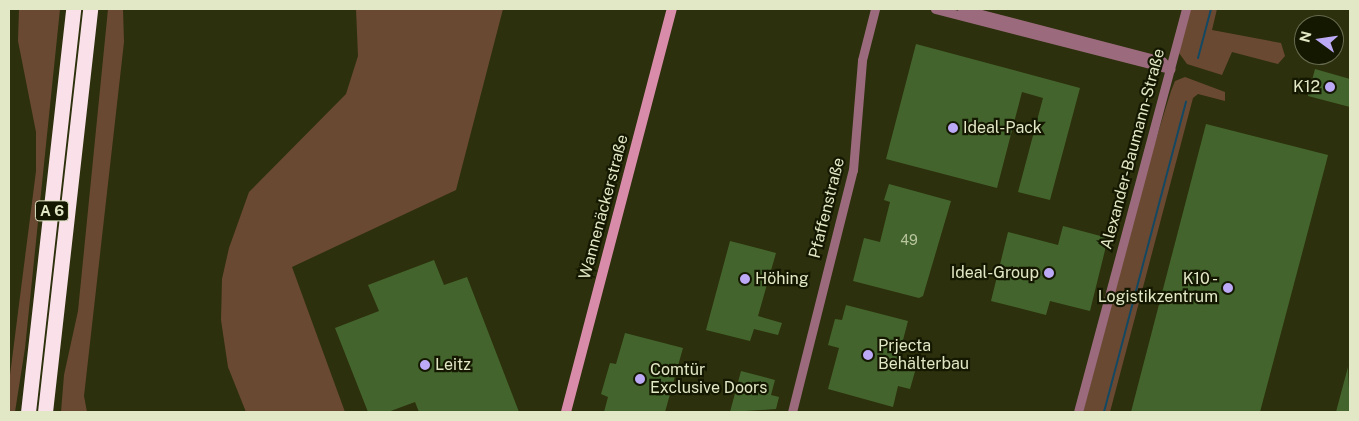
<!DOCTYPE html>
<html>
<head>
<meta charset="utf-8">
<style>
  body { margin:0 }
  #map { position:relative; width:1359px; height:421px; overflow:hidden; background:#2d300c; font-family:"Public Sans",sans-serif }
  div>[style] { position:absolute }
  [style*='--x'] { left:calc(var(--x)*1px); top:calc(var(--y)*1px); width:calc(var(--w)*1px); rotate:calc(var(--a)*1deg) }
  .green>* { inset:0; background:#6a4933 }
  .stream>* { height:2px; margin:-1px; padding:0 1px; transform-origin:1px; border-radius:1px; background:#134862 }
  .building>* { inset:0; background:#43652d }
  .street>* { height:9px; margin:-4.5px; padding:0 4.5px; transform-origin:4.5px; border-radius:4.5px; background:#9b6b7d }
  .secondary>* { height:10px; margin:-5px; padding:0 5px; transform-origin:5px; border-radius:5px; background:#d98caa }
  .highway>* { height:15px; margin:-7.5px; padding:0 7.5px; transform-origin:7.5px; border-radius:7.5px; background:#f9e0e9 }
  .dots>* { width:14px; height:14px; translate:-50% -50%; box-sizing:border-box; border:2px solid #151800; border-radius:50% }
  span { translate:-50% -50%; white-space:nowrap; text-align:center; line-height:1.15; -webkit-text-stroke:4.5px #151800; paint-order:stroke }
  .number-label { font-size:14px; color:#bac69f }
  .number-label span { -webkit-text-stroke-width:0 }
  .shield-label span { padding:1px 4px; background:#151800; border:1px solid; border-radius:4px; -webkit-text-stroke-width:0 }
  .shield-label { font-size:15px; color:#e2e7c5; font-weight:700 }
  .poi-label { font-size:16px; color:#e2e7c5 }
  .right { translate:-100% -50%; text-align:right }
  .left { translate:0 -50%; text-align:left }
  .street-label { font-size:16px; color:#e2e7c5 }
  .frame { position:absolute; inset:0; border:10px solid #e2e7c5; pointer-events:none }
  .north { position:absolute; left:1294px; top:15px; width:50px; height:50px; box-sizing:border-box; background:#151800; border:1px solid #676b4f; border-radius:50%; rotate:284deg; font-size:14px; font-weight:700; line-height:20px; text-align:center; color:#e2e7c5 }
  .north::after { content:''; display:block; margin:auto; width:18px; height:22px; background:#bcaaf6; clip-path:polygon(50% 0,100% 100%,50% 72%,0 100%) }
</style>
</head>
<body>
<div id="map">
  <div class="green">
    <i style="clip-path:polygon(19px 9px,60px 9px,25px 348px,15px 412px,9px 412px,9px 383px,36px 171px,36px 132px,18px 41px)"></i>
    <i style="clip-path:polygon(108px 9px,123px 9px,124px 42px,84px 396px,87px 412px,61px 412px,64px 375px,78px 311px)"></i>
    <i style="clip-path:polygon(356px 9px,503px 9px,456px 190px,292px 267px,345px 412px,246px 412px,228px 367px,221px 320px,222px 279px,229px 248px,249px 192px,346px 94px,358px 56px)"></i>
    <i style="clip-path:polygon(1189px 9px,1217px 9px,1212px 30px,1281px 43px,1285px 56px,1278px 64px,1232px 52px,1222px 75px,1187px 64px,1179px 53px)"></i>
    <i style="clip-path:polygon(1185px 77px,1225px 92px,1225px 101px,1198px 94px,1193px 98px,1110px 412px,1083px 412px,1149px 162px,1171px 91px,1175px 81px)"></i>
  </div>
  <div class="stream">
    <i style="--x:1198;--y:58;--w:51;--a:-75.1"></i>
    <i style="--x:1104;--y:412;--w:321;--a:-75.2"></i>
  </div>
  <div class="building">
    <i style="clip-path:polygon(916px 44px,1080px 88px,1050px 200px,1018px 192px,1043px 98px,1022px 92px,997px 188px,886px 159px)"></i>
    <i style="clip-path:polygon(1315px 69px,1350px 79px,1350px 107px,1308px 96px)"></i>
    <i style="clip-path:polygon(1206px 124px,1328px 155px,1326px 163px,1260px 412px,1131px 412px)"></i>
    <i style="clip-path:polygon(889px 184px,951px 201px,923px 296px,919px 298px,853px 281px,864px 238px,880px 242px,890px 202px,884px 200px)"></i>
    <i style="clip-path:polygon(1063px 226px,1108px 238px,1090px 311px,1050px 301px,1046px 315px,991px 301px,1008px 232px,1058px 245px)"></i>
    <i style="clip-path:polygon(730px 241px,776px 253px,758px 316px,782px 323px,778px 335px,754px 329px,750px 341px,706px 330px)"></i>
    <i style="clip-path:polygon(434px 260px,444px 285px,467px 277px,519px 412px,419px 412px,415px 402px,388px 412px,368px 412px,335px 328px,379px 311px,368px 285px)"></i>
    <i style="clip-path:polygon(846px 305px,908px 321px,897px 363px,916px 368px,910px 389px,898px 386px,893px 407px,828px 389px,839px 348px,828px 345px,835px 319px,842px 320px)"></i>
    <i style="clip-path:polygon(625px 333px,683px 348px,665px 412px,604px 412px,608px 397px,601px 394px,610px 363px,616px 364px)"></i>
    <i style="clip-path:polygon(1348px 367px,1350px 412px,1336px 412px)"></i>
    <i style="clip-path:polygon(741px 371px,775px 380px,771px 395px,779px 397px,776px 409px,730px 412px)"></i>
  </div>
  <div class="street">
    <i style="--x:935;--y:9;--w:243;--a:14.3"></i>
    <i style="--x:962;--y:9;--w:207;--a:14.6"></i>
    <i style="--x:1162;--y:61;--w:11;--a:45"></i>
    <i style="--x:792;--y:412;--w:250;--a:-75.9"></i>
    <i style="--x:853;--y:170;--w:110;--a:-85.3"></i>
    <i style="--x:862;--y:60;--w:53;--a:-75.7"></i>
    <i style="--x:1078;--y:412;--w:417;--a:-75"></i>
  </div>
  <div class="secondary">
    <i style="--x:566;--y:412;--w:417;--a:-75.3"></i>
  </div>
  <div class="highway">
    <i style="--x:28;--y:412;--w:406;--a:-83.6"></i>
    <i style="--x:45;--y:412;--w:406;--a:-83.6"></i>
  </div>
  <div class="dots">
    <i style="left:1330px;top:87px;background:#bcaaf6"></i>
    <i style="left:953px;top:128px;background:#bcaaf6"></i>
    <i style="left:1049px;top:273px;background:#bcaaf6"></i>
    <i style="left:745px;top:279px;background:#bcaaf6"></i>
    <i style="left:1228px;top:288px;background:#bcaaf6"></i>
    <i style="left:868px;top:355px;background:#bcaaf6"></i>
    <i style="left:425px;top:365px;background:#bcaaf6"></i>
    <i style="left:640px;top:379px;background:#bcaaf6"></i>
  </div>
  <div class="number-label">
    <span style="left:909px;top:240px">49</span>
  </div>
  <div class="shield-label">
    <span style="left:52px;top:211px">A 6</span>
  </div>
  <div class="poi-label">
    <span class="right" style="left:1320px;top:87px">K12</span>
    <span class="left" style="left:963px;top:128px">Ideal-Pack</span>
    <span class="right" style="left:1039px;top:273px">Ideal-Group</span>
    <span class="left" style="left:755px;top:279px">Höhing</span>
    <span class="right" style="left:1218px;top:288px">K10 -<br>Logistikzentrum</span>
    <span class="left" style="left:878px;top:355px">Prjecta<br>Behälterbau</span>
    <span class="left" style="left:435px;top:365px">Leitz</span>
    <span class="left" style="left:650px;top:379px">Comtür<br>Exclusive Doors</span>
  </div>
  <div class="street-label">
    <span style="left:1133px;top:149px;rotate:-75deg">Alexander-Baumann-Straße</span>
    <span style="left:604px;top:207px;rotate:-75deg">Wannenäckerstraße</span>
    <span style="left:827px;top:208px;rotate:-76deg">Pfaffenstraße</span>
  </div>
  <div class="frame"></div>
  <div class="north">N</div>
</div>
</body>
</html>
